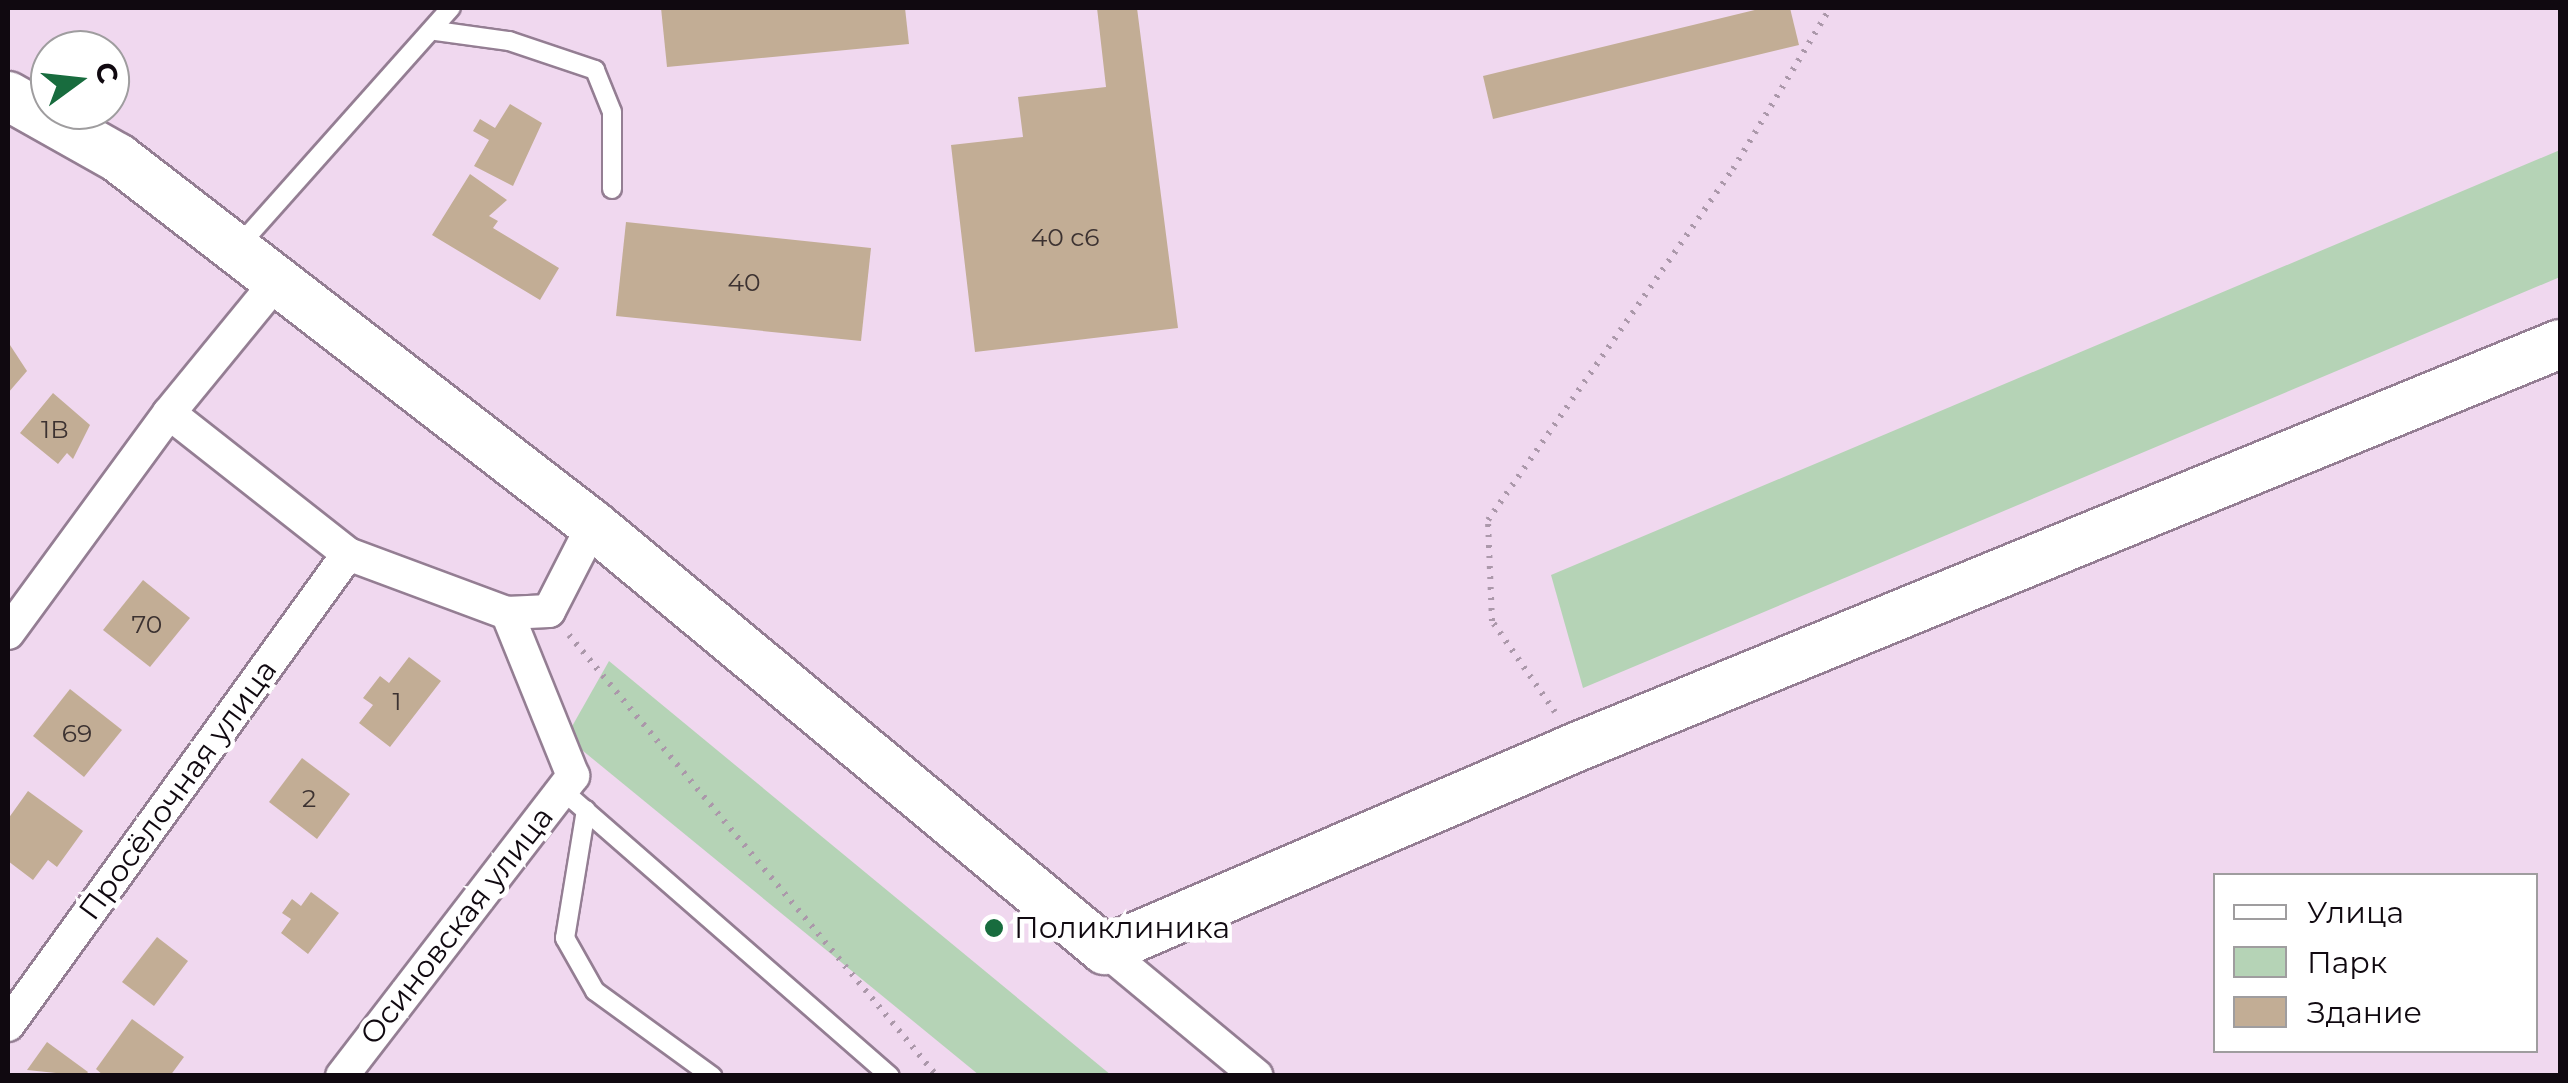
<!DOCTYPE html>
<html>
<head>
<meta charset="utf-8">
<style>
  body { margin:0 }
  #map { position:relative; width:2568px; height:1083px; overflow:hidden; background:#f0d8ef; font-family:Montserrat,sans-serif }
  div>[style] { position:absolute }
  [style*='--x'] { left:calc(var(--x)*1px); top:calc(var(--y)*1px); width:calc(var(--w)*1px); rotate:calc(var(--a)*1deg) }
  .green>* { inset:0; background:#b5d3b6 }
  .building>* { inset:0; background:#c2ad95 }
  .path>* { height:6px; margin-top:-3px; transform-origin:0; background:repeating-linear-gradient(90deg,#ab98aa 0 2.5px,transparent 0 10.5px) }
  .roads { filter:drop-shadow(2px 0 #947e93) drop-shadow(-2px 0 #947e93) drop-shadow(0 2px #947e93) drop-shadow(0 -2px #947e93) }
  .lane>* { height:18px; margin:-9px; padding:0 9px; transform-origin:9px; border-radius:9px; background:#fff }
  .street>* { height:32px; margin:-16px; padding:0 16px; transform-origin:16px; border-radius:16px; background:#fff }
  .secondary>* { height:48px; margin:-24px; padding:0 24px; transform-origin:24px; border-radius:24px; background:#fff }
  .dots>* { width:28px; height:28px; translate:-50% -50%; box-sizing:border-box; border:5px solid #fff; border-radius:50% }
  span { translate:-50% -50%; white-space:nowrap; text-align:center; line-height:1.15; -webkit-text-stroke:9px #fff; paint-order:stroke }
  .number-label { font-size:25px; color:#3c3231 }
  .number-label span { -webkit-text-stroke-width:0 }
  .street-label { font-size:30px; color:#100910 }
  .poi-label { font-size:30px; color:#100910 }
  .left { translate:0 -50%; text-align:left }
  .frame { position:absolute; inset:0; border:10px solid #100910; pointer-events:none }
  .legend { position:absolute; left:2213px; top:873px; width:325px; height:180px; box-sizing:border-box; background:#fff; border:2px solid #9f9d9f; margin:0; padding:12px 18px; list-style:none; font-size:30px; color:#100910 }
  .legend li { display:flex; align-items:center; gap:20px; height:50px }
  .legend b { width:50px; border:2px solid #9f9d9f }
  .north { position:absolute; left:30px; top:30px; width:100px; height:100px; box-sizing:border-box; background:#fff; border:2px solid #9f9d9f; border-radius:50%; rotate:75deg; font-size:28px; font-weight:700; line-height:40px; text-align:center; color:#100910 }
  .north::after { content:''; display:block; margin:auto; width:35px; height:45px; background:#186c3e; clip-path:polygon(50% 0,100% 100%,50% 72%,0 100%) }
</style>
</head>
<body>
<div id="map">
  <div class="green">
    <i style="clip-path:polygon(2560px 150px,2560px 277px,1583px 688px,1551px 575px)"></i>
    <i style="clip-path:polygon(609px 661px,1111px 1075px,979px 1075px,566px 737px)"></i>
  </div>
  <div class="building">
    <i style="clip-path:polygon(661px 8px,905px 8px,909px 44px,667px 67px)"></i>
    <i style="clip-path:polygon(1097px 8px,1137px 8px,1178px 328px,975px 352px,951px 145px,1023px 137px,1018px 97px,1106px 87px)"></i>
    <i style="clip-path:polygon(1763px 8px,1790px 8px,1799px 45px,1493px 119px,1483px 76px)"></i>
    <i style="clip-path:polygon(510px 104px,542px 123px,513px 186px,474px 166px,489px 140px,473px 131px,480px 119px,495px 128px)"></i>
    <i style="clip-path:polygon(470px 174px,507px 200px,489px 216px,498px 221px,493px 228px,559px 268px,540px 300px,432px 235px)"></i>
    <i style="clip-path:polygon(626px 222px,871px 248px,861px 341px,616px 316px)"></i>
    <i style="clip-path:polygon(10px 345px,27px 371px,8px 393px,8px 348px)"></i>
    <i style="clip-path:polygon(53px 393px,90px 425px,73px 459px,67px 453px,58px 464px,20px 433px)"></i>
    <i style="clip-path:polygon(143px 580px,190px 618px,150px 667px,103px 630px)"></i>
    <i style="clip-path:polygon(409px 657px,441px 681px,390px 747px,359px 723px,373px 705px,363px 698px,380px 676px,389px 683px)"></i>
    <i style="clip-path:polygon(70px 689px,122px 730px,84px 777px,33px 736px)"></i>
    <i style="clip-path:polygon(302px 758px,350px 794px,317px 839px,269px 802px)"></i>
    <i style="clip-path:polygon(28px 791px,83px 831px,57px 867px,48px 860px,33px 880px,8px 861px,8px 819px)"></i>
    <i style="clip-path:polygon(311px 892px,339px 913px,308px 954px,281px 933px,291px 919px,282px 913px,292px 899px,301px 906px)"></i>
    <i style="clip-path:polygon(157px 937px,188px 961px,154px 1006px,122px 982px)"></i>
    <i style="clip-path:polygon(132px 1019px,184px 1057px,170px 1076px,104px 1076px,96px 1069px)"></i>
    <i style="clip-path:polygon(47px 1042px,88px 1072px,85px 1076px,27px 1070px)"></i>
  </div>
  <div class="path">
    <i style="--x:569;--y:635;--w:574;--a:50.16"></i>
    <i style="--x:1555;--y:712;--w:111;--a:-124.7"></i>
    <i style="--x:1492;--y:621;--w:101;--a:-92.3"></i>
    <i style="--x:1488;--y:520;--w:428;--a:-55.1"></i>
    <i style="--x:1733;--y:169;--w:188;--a:-58.9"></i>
  </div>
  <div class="roads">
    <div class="lane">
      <i style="--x:436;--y:31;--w:74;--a:7.8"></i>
      <i style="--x:509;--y:41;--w:91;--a:18.6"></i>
      <i style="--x:595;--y:70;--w:45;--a:68"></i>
      <i style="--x:612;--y:112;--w:77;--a:90"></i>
      <i style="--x:236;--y:249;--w:323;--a:-48.3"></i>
      <i style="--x:562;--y:790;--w:435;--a:41.1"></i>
      <i style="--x:586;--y:810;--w:130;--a:99.3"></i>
      <i style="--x:565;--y:938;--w:61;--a:60.5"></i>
      <i style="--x:595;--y:991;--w:145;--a:36"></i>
    </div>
    <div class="street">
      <i style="--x:169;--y:413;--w:171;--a:-50.7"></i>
      <i style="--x:8;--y:633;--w:273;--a:-53.8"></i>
      <i style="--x:169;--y:413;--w:228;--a:38.2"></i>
      <i style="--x:348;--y:554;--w:170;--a:20.4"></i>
      <i style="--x:507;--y:613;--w:42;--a:-2.7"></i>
      <i style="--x:549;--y:611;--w:97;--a:-62.9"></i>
      <i style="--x:1105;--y:950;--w:197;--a:39.7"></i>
      <i style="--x:8;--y:1025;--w:581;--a:-54.18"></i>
      <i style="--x:342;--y:1076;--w:379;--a:-52.4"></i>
      <i style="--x:573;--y:776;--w:176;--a:-112"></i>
    </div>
    <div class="secondary">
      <i style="--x:8;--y:96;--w:126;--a:29.4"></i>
      <i style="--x:118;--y:158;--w:600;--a:37.69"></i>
      <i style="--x:593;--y:525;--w:665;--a:39.7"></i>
      <i style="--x:1105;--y:950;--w:516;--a:-23.29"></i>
      <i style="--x:1579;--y:746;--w:1060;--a:-22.28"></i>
    </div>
  </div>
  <div class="dots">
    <i style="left:994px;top:928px;background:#186c3e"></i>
  </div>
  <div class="number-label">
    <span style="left:1065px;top:237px">40 с6</span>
    <span style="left:744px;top:282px">40</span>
    <span style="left:55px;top:429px">1В</span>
    <span style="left:147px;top:624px">70</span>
    <span style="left:397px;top:701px">1</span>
    <span style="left:77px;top:733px">69</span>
    <span style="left:309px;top:798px">2</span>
  </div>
  <div class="street-label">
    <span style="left:178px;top:790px;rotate:-54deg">Просёлочная улица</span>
    <span style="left:457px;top:926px;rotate:-52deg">Осиновская улица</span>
  </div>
  <div class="poi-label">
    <span class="left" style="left:1014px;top:928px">Поликлиника</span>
  </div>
  <div class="frame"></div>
  <ul class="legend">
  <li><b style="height:12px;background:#fff"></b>Улица</li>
  <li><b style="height:28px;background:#b5d3b6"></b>Парк</li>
  <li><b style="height:28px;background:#c2ad95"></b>Здание</li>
  </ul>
  <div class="north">С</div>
</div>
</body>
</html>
